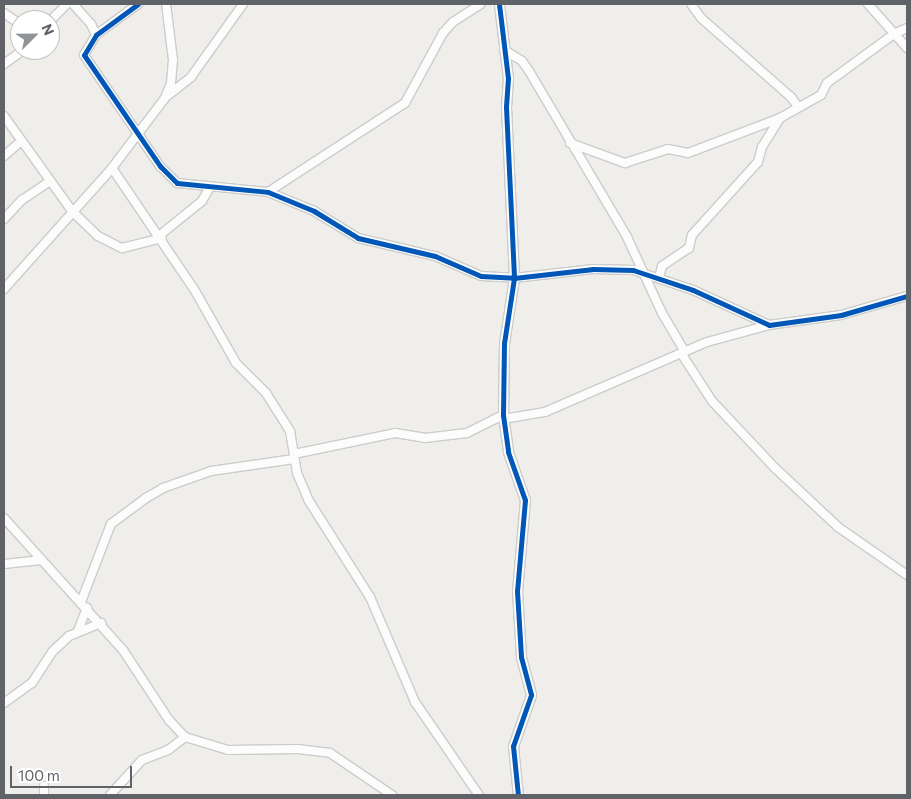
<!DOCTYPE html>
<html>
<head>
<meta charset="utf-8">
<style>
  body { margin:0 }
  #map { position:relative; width:911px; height:799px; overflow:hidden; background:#efeeea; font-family:Commissioner,sans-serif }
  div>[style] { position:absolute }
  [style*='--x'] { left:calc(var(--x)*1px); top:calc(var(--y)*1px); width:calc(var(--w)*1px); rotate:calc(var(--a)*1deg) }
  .roads { filter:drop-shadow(1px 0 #cbcccc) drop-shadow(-1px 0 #cbcccc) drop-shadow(0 1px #cbcccc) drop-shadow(0 -1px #cbcccc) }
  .minor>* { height:8px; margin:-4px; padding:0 4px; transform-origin:4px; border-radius:4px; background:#fdfcfc }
  .tertiary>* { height:9px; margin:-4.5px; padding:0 4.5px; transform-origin:4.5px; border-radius:4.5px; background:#fdfcfc }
  .cycleway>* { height:5px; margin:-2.5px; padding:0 2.5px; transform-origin:2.5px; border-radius:2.5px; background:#0057b8 }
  span { translate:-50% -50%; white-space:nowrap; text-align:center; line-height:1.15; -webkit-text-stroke:5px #fff; paint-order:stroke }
  .frame { position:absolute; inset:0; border:5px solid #5f6368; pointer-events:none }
  .north { position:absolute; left:10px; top:10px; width:50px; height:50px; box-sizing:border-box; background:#fff; border:1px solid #bfc1c3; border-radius:50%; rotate:67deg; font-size:14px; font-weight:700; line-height:20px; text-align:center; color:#5f6368 }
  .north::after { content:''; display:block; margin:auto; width:18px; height:22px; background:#919496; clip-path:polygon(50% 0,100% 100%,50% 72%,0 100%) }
  .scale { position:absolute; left:10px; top:766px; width:122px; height:22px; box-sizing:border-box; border:2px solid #5f6368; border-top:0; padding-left:6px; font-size:15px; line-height:18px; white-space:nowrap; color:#5f6368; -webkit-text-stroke:4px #fff; paint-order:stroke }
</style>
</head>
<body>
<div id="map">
  <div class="roads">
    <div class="minor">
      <i style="--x:73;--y:4;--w:27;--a:48"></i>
      <i style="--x:91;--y:24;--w:12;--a:66"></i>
      <i style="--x:138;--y:4;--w:52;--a:143.6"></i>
      <i style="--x:96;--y:35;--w:23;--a:121"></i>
      <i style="--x:84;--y:55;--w:135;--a:55.6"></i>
      <i style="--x:160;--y:166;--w:24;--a:45"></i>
      <i style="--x:177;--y:183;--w:91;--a:5.6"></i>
      <i style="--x:268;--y:192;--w:50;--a:22.4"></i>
      <i style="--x:314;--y:211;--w:52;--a:31.5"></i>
      <i style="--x:358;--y:238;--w:79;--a:13.2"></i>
      <i style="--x:435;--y:256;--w:50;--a:23.5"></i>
      <i style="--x:481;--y:276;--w:33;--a:3"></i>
      <i style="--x:514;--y:278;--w:80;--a:-6.5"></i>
      <i style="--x:593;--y:269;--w:40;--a:1.4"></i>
      <i style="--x:633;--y:270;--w:63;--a:18.4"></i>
      <i style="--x:693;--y:290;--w:84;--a:24.7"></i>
      <i style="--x:769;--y:325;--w:73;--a:-7.9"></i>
      <i style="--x:841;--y:315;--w:69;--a:-16.1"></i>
      <i style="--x:691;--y:4;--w:17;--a:54"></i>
      <i style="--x:701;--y:18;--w:120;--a:41.3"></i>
      <i style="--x:791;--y:97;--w:12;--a:55"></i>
      <i style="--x:868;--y:4;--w:59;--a:48.4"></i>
      <i style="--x:4;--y:13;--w:19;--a:35"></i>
      <i style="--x:50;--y:21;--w:24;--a:-45"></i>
      <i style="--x:504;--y:50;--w:21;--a:31"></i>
      <i style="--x:522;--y:61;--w:12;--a:55"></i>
      <i style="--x:529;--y:71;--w:193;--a:59.4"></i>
      <i style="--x:627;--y:237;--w:84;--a:65.3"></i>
      <i style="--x:662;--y:313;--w:45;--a:59.5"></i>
      <i style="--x:4;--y:64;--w:24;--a:-36"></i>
      <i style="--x:167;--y:96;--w:31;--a:-38"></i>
      <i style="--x:191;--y:77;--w:90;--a:-54.5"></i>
      <i style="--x:4;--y:116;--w:117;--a:54.4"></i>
      <i style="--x:72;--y:211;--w:36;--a:44"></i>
      <i style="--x:98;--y:236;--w:27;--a:27"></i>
      <i style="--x:122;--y:248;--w:41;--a:-14"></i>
      <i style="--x:570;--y:143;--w:59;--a:20"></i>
      <i style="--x:625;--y:163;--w:45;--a:-18"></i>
      <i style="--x:668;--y:149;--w:20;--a:11"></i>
      <i style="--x:688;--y:153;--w:98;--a:-20.8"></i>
      <i style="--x:780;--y:118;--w:47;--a:-29.3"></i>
      <i style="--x:821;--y:95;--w:13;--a:-63"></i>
      <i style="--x:827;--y:83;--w:83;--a:-36.2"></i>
      <i style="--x:894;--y:34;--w:14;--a:-25"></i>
      <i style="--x:4;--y:156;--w:21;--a:-41"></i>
      <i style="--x:112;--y:168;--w:146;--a:55.9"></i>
      <i style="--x:194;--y:289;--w:85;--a:60.4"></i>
      <i style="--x:236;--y:363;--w:42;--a:45"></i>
      <i style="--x:266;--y:393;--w:45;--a:57.7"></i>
      <i style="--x:290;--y:431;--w:43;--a:80.5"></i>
      <i style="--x:297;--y:473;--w:30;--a:67"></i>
      <i style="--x:309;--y:501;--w:114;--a:57.6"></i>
      <i style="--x:370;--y:597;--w:114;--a:66.8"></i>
      <i style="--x:415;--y:702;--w:113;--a:55.5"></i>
      <i style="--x:268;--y:192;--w:163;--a:-33"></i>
      <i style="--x:405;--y:103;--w:80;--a:-61.5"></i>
      <i style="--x:443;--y:33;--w:15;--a:-48"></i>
      <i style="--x:453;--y:22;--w:33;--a:-33"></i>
      <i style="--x:4;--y:219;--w:26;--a:-47"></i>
      <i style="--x:22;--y:200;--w:34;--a:-34"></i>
      <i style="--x:160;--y:235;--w:54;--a:-39"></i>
      <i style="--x:202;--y:201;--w:16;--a:-60"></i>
      <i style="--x:659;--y:278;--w:12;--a:-76"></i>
      <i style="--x:662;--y:266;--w:32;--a:-34"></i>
      <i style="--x:689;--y:248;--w:13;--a:-77"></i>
      <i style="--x:692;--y:235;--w:98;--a:-47.9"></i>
      <i style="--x:758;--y:162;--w:16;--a:-75"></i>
      <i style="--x:762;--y:147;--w:34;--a:-58"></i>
      <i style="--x:4;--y:289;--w:162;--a:-48.2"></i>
      <i style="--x:112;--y:168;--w:88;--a:-52.9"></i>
      <i style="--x:165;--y:98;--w:16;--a:-68"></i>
      <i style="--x:171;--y:83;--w:23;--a:-85"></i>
      <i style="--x:173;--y:60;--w:56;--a:-97.1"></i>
      <i style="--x:681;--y:353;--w:57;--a:57.1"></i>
      <i style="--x:712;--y:401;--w:92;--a:46.8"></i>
      <i style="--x:775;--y:468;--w:86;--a:43.1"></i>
      <i style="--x:838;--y:527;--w:84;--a:34.8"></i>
      <i style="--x:503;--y:419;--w:43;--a:-9.5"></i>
      <i style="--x:545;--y:412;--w:176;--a:-23.4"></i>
      <i style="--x:707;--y:342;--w:64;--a:-15.3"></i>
      <i style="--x:294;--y:454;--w:103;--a:-11.7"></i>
      <i style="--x:395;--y:433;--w:30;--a:9"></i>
      <i style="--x:425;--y:438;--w:42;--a:-6.8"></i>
      <i style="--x:467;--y:433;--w:40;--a:-26.6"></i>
      <i style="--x:4;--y:518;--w:178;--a:48"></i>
      <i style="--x:123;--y:650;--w:84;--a:56.7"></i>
      <i style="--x:169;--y:720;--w:23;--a:47"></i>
      <i style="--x:185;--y:737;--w:45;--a:16.8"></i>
      <i style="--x:228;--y:750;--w:70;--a:-0.8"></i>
      <i style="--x:298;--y:749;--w:32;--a:7"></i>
      <i style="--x:330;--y:753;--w:75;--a:34.1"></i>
      <i style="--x:4;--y:564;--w:38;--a:-6"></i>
      <i style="--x:81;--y:602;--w:84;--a:-69"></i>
      <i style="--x:111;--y:524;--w:44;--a:-36.6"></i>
      <i style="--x:146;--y:498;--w:20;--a:-30"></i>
      <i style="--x:163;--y:488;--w:51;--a:-19.5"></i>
      <i style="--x:211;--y:471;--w:84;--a:-8.2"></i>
      <i style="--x:78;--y:631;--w:25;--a:-69"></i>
      <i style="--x:4;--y:703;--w:34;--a:-36"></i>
      <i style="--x:32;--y:683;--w:38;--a:-57"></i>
      <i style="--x:53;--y:651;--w:22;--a:-43"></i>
      <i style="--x:69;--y:636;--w:35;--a:-22"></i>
      <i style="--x:44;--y:795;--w:9;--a:-90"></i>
      <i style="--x:110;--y:795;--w:47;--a:-47.6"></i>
      <i style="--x:142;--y:760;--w:28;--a:-21"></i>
      <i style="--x:168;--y:750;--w:21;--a:-37"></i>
    </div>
    <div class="tertiary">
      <i style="--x:499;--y:4;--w:75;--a:83.1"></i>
      <i style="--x:508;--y:78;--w:29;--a:94"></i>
      <i style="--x:506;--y:107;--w:171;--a:87.3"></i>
      <i style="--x:514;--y:278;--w:66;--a:98.7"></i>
      <i style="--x:504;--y:343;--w:72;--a:90.8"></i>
      <i style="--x:503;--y:415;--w:37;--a:82"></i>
      <i style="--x:508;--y:452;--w:51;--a:70.5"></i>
      <i style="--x:525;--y:500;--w:91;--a:95"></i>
      <i style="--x:517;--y:591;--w:66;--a:86.5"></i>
      <i style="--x:521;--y:657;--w:39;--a:75"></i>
      <i style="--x:531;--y:695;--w:54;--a:109.4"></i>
      <i style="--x:513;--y:746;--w:49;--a:84.2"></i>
    </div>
  </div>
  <div class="cycleway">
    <i style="--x:138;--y:4;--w:52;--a:143.6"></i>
    <i style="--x:96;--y:35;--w:23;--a:121"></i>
    <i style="--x:84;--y:55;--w:135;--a:55.6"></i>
    <i style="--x:160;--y:166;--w:24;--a:45"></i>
    <i style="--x:177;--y:183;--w:91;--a:5.6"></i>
    <i style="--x:268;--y:192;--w:50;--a:22.4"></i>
    <i style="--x:314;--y:211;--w:52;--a:31.5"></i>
    <i style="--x:358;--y:238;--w:79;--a:13.2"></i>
    <i style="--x:435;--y:256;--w:50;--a:23.5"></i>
    <i style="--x:481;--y:276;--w:33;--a:3"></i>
    <i style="--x:514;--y:278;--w:80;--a:-6.5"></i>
    <i style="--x:593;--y:269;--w:40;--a:1.4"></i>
    <i style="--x:633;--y:270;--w:63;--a:18.4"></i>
    <i style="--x:693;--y:290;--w:84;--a:24.7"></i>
    <i style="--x:769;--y:325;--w:73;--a:-7.9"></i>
    <i style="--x:841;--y:315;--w:69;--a:-16.1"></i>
    <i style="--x:499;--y:4;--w:75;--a:83.1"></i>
    <i style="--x:508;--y:78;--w:29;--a:94"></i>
    <i style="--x:506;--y:107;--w:171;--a:87.3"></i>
    <i style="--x:514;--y:278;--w:66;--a:98.7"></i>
    <i style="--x:504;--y:343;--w:72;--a:90.8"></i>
    <i style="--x:503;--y:415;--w:37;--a:82"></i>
    <i style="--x:508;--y:452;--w:51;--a:70.5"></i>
    <i style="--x:525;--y:500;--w:91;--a:95"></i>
    <i style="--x:517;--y:591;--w:66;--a:86.5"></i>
    <i style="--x:521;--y:657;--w:39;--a:75"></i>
    <i style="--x:531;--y:695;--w:54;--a:109.4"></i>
    <i style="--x:513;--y:746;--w:49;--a:84.2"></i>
  </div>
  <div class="frame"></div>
  <div class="north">N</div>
  <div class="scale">100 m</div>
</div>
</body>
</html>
